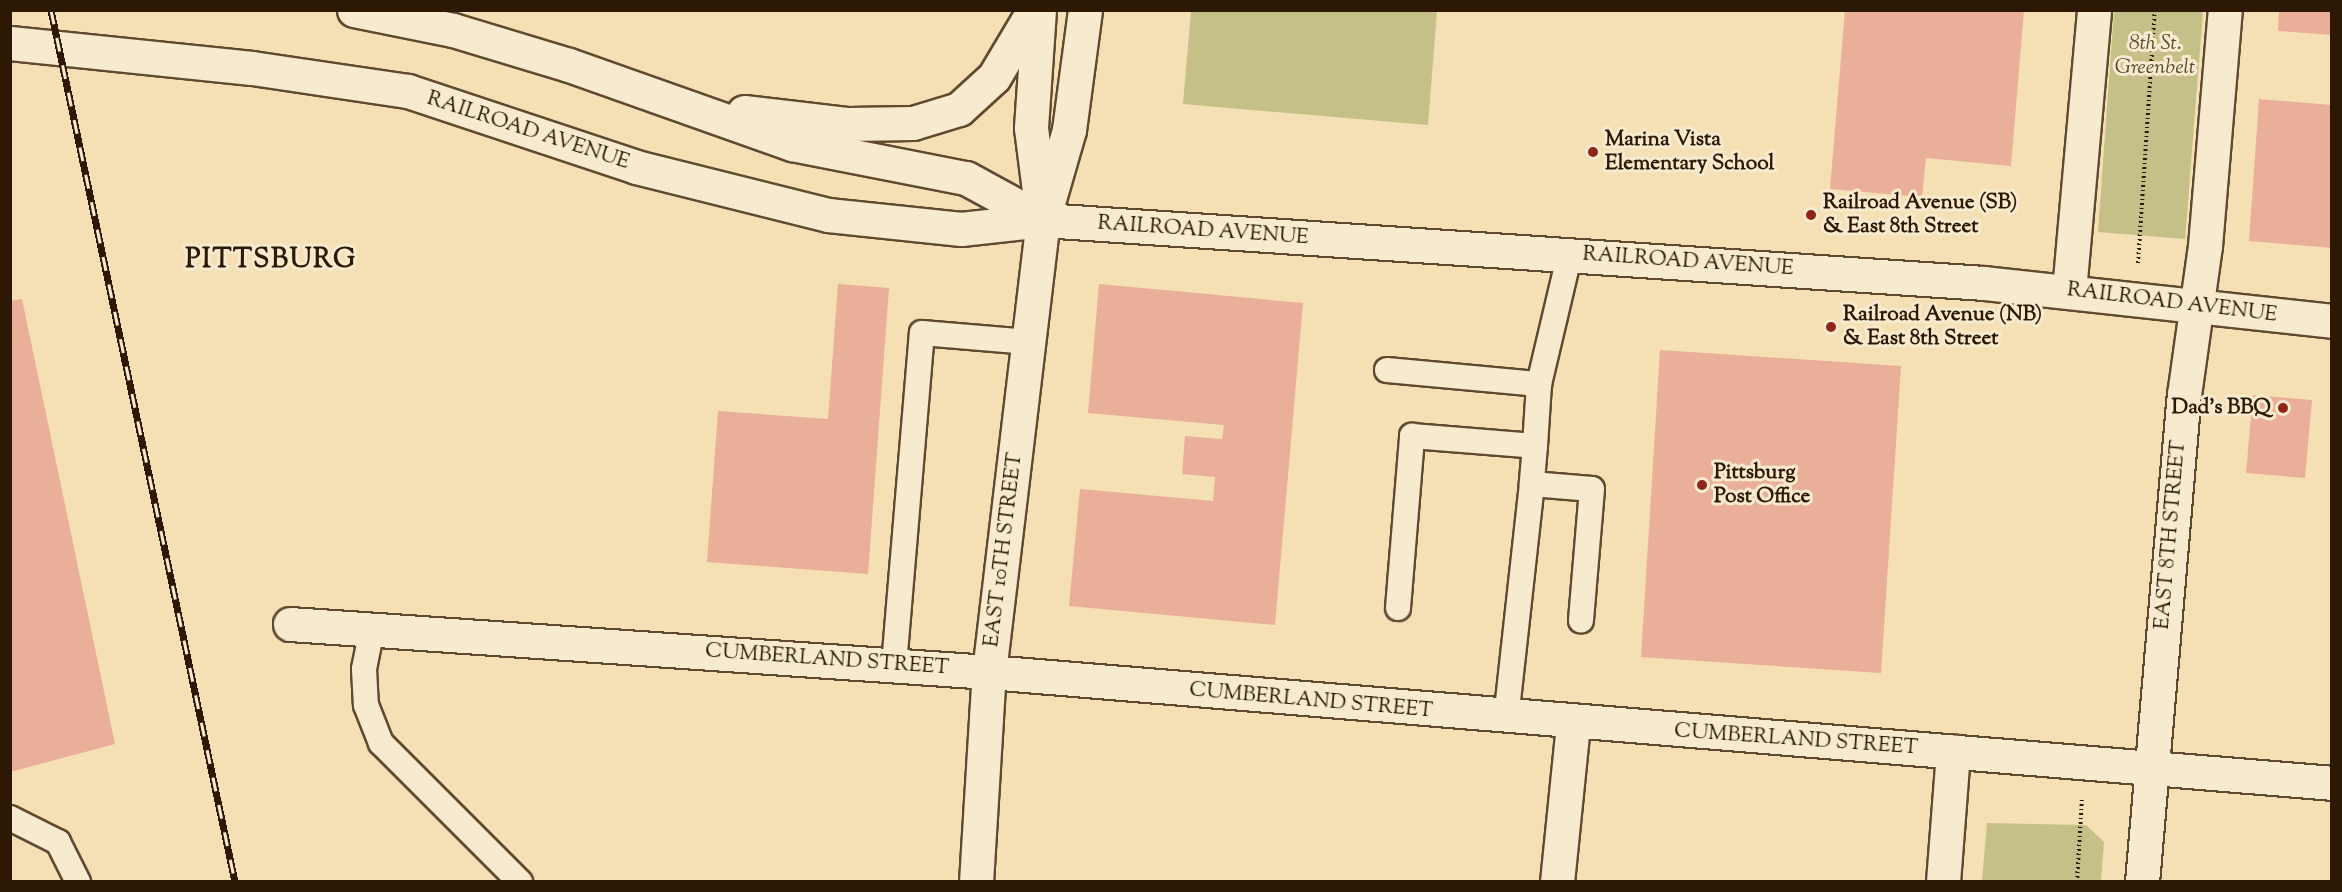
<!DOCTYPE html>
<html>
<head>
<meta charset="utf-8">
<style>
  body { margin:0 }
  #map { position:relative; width:2342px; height:892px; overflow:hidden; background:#f5dfb5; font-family:"Sorts Mill Goudy",serif }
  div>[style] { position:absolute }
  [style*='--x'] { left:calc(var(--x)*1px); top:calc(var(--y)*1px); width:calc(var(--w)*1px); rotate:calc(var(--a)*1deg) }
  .green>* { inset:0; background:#c4c088 }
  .building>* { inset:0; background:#e9af98 }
  .path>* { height:4px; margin-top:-2px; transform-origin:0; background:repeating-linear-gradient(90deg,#2d1804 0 1.5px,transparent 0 4.5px) }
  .roads { filter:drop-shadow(2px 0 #5f4a30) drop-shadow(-2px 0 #5f4a30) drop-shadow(0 2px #5f4a30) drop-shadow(0 -2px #5f4a30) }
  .service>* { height:24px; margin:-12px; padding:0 12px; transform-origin:12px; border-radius:12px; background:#f8eacf }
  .minor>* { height:33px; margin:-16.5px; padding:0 16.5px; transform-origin:16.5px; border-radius:16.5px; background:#f8eacf }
  .tertiary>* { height:33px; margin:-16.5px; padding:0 16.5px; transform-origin:16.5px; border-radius:16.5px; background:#f8eacf }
  .secondary>* { height:33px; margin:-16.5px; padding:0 16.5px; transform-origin:16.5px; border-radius:16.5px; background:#f8eacf }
  .rail>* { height:7px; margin-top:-3.5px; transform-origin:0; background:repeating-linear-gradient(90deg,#f8eacf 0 14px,#2d1804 0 28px); box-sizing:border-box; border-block:2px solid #2d1804 }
  .dots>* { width:16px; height:16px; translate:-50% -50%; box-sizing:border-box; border:3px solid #f8eacf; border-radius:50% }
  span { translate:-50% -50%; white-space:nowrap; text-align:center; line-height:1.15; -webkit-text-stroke:6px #f8eacf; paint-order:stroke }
  .park-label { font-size:21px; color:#5a4a2c; font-style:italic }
  .street-label { font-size:21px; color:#2d1804 }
  .poi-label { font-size:21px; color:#2d1804; font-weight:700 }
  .left { translate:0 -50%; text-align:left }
  .right { translate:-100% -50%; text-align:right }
  .district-label { font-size:27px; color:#2d1804; font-weight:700; letter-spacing:1.5px }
  .frame { position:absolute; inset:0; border:12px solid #2d1804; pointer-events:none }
</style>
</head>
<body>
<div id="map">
  <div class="green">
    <i style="clip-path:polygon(1191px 11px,1437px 11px,1428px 125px,1183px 104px)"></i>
    <i style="clip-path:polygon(2114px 11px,2203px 11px,2185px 239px,2098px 232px)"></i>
    <i style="clip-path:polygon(1987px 823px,2086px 825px,2104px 842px,2101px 881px,1982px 881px)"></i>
  </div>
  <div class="building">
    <i style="clip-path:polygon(1845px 10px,2024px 10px,2011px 166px,1926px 158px,1922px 197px,1830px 189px)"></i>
    <i style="clip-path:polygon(2279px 10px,2332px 10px,2332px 35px,2278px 31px)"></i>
    <i style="clip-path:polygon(2259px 99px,2332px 105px,2332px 248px,2249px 241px)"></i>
    <i style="clip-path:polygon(838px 284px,889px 288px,868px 574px,707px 562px,718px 411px,828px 419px)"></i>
    <i style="clip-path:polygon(1099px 284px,1303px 303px,1275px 625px,1069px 606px,1080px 489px,1213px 501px,1215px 477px,1182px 474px,1185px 436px,1222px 439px,1224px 425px,1088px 413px)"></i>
    <i style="clip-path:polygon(22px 299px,115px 744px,10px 772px,10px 301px)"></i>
    <i style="clip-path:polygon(1660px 350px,1901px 366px,1881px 673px,1641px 657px)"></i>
    <i style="clip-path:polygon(2253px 395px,2312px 400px,2305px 478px,2246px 473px)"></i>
  </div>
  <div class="path">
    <i style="--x:2138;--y:263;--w:254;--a:-86.2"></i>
    <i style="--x:2077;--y:882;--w:83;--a:-86.6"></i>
  </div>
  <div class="roads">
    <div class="service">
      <i style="--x:1387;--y:370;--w:153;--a:5.3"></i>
      <i style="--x:1539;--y:384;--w:62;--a:93.7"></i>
      <i style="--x:1539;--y:384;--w:135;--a:-76.7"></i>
      <i style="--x:1398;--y:608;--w:173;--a:-85.3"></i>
      <i style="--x:1412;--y:436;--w:123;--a:4.6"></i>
      <i style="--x:1535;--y:446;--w:38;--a:95"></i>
      <i style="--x:1532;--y:484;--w:60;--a:4.8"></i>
      <i style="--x:1592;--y:489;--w:132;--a:94.8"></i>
      <i style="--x:372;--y:629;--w:41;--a:101.3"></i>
      <i style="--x:364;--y:669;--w:36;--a:87"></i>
      <i style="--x:366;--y:705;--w:41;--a:68.5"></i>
      <i style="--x:381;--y:743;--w:197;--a:45"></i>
      <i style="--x:894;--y:665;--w:333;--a:-85.2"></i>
      <i style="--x:922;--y:333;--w:107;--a:4.8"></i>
      <i style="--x:1506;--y:719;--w:236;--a:-83.7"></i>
      <i style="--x:10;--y:818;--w:54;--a:26.6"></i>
      <i style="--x:58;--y:842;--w:45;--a:63.4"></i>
    </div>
    <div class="minor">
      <i style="--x:2069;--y:291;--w:282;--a:-84.9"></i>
      <i style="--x:290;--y:624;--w:701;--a:3.93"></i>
      <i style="--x:989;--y:672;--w:1348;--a:4.72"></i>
      <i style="--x:1557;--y:882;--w:159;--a:-84.2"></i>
      <i style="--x:1943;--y:882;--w:131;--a:-85.6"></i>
      <i style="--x:2142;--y:882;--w:489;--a:-85.1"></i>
      <i style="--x:2184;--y:395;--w:150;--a:-82"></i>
      <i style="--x:2205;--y:246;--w:237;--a:-85.2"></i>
    </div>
    <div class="tertiary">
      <i style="--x:1043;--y:220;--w:942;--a:3.83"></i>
      <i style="--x:1983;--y:283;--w:351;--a:6.2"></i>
    </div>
    <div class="secondary">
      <i style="--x:354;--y:10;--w:101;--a:11.4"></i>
      <i style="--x:453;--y:30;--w:121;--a:16.8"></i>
      <i style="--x:569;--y:65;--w:237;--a:19.5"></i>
      <i style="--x:792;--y:144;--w:177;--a:11.1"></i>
      <i style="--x:966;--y:178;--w:88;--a:28.6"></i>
      <i style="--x:1039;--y:10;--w:118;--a:93.9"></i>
      <i style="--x:1031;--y:128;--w:79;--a:82.7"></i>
      <i style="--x:10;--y:43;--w:243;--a:5.9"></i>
      <i style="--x:252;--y:68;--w:158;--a:8.4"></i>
      <i style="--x:408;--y:91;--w:240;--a:18.4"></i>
      <i style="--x:636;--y:167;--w:198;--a:14"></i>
      <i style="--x:828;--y:215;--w:134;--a:6"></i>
      <i style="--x:961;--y:229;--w:82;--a:-6.3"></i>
      <i style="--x:744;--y:112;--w:105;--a:6.6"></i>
      <i style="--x:848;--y:124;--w:65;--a:-0.9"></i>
      <i style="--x:913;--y:123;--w:48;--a:-16.9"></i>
      <i style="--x:959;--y:109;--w:47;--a:-42.4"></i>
      <i style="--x:994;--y:77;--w:78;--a:-59.2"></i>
      <i style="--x:976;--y:882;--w:210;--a:-86.5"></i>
      <i style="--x:989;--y:672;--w:455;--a:-83.2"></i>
      <i style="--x:1043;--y:220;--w:94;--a:-73.9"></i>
      <i style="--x:1069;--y:130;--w:121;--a:-82.4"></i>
    </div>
  </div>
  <div class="rail">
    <i style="--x:51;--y:10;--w:891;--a:78.08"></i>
  </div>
  <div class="dots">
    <i style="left:1593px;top:152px;background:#8f2418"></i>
    <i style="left:1811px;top:215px;background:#8f2418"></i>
    <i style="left:1831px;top:327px;background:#8f2418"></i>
    <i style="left:2283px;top:408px;background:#8f2418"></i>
    <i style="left:1702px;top:485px;background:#8f2418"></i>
  </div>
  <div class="park-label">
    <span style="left:2155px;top:56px">8th St.<br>Greenbelt</span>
  </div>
  <div class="street-label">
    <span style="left:528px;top:131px;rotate:18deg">RAILROAD AVENUE</span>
    <span style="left:1203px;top:231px;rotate:4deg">RAILROAD AVENUE</span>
    <span style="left:1688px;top:262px;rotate:4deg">RAILROAD AVENUE</span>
    <span style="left:2172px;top:303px;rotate:7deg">RAILROAD AVENUE</span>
    <span style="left:2171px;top:535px;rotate:-85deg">EAST 8TH STREET</span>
    <span style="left:1004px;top:550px;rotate:-83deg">EAST 10TH STREET</span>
    <span style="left:827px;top:660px;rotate:4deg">CUMBERLAND STREET</span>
    <span style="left:1311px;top:701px;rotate:5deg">CUMBERLAND STREET</span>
    <span style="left:1796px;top:740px;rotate:4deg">CUMBERLAND STREET</span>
  </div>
  <div class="poi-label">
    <span class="left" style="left:1605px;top:152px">Marina Vista<br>Elementary School</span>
    <span class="left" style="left:1823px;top:215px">Railroad Avenue (SB)<br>&amp; East 8th Street</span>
    <span class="left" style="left:1843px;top:327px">Railroad Avenue (NB)<br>&amp; East 8th Street</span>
    <span class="right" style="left:2271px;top:408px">Dad's BBQ</span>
    <span class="left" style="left:1714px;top:485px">Pittsburg<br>Post Office</span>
  </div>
  <div class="district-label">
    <span style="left:271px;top:261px">PITTSBURG</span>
  </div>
  <div class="frame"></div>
</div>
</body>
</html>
